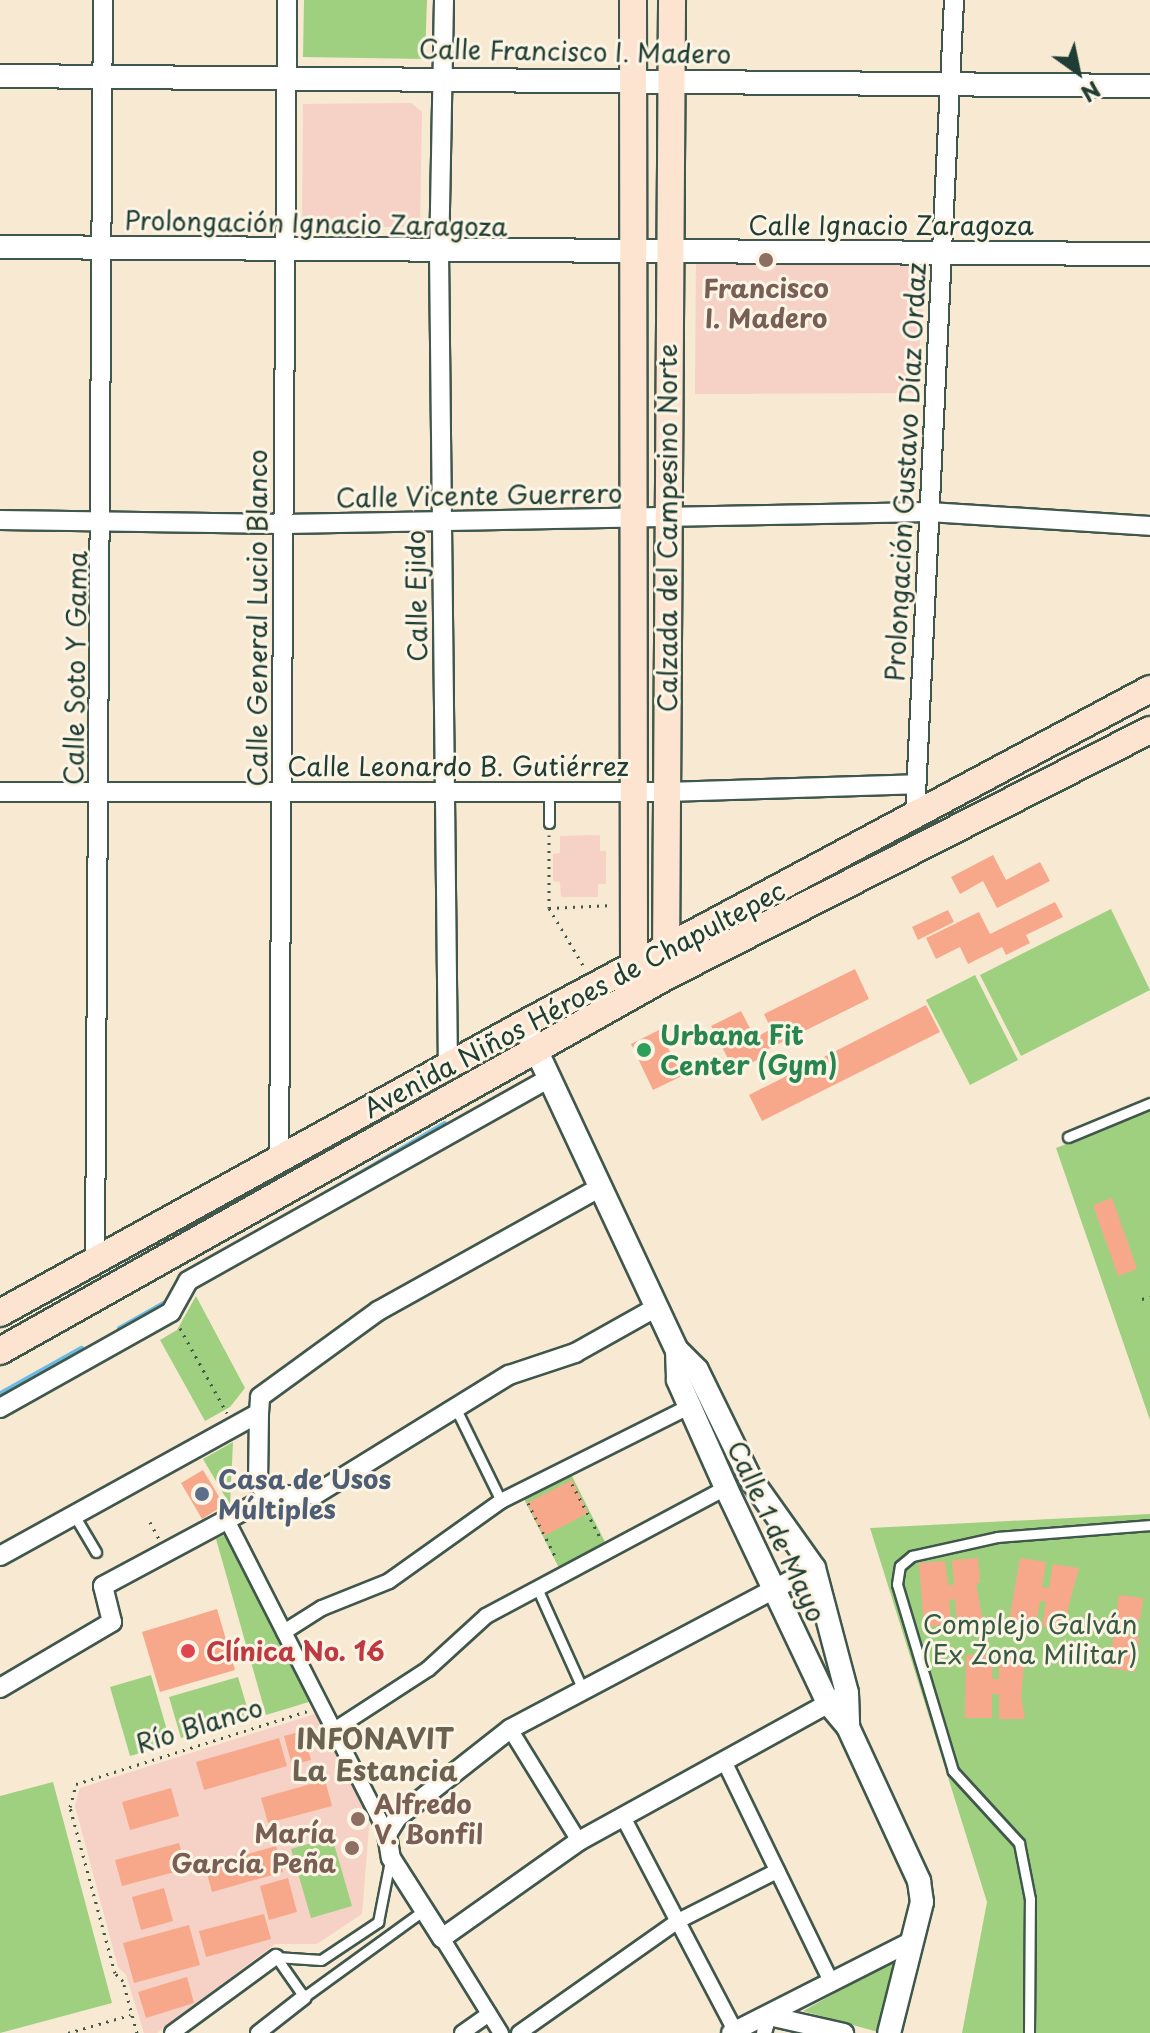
<!DOCTYPE html>
<html>
<head>
<meta charset="utf-8">
<style>
  body { margin:0 }
  #map { position:relative; width:1150px; height:2033px; overflow:hidden; background:#f8e9d3; font-family:"Playpen Sans",sans-serif }
  div>[style] { position:absolute }
  [style*='--x'] { left:calc(var(--x)*1px); top:calc(var(--y)*1px); width:calc(var(--w)*1px); rotate:calc(var(--a)*1deg) }
  .built>* { inset:0; background:#f6d1c5 }
  .green>* { inset:0; background:#9ed080 }
  .stream>* { height:5px; margin:-2.5px; padding:0 2.5px; transform-origin:2.5px; border-radius:2.5px; background:#6bbae6 }
  .building>* { inset:0; background:#f8a88a }
  .path>* { height:3px; margin-top:-1.5px; transform-origin:0; background:repeating-linear-gradient(90deg,#40574c 0 2px,transparent 0 8px) }
  .roads { filter:drop-shadow(2px 0 #40574c) drop-shadow(-2px 0 #40574c) drop-shadow(0 2px #40574c) drop-shadow(0 -2px #40574c) }
  .service>* { height:9px; margin:-4.5px; padding:0 4.5px; transform-origin:4.5px; border-radius:4.5px; background:#fff }
  .pedestrian>* { height:14px; margin:-7px; padding:0 7px; transform-origin:7px; border-radius:7px; background:#fff }
  .minor>* { height:18px; margin:-9px; padding:0 9px; transform-origin:9px; border-radius:9px; background:#fff }
  .tertiary>* { height:22px; margin:-11px; padding:0 11px; transform-origin:11px; border-radius:11px; background:#fff }
  .secondary>* { height:26px; margin:-13px; padding:0 13px; transform-origin:13px; border-radius:13px; background:#fde4d0 }
  .dots>* { width:22px; height:22px; translate:-50% -50%; box-sizing:border-box; border:4px solid #fcf5e5; border-radius:50% }
  span { translate:-50% -50%; white-space:nowrap; text-align:center; line-height:1.15; -webkit-text-stroke:6px #fcf5e5; paint-order:stroke }
  .street-label { font-size:26px; color:#1f3d34 }
  .education-label { font-size:26px; color:#785e54; font-weight:700 }
  .left { translate:0 -50%; text-align:left }
  .right { translate:-100% -50%; text-align:right }
  .leisure-label { font-size:26px; color:#27864d; font-weight:700 }
  .service-label { font-size:26px; color:#4e5e75; font-weight:700 }
  .park-label { font-size:26px; color:#385a43 }
  .health-label { font-size:26px; color:#be3a42; font-weight:700 }
  .neighbourhood-label { font-size:28px; color:#6b6252; font-weight:700 }
  .north { position:absolute; left:1038px; top:32px; width:80px; height:80px; -webkit-text-stroke:6px #fcf5e5; paint-order:stroke; rotate:147deg; font-size:22px; font-weight:700; line-height:32px; text-align:center; color:#1f3d34 }
  .north::after { content:''; display:block; margin:auto; width:28px; height:36px; background:#1f3d34; clip-path:polygon(50% 0,100% 100%,50% 72%,0 100%) }
</style>
</head>
<body>
<div id="map">
  <div class="built">
    <i style="clip-path:polygon(411px 103px,422px 112px,420px 227px,302px 227px,303px 104px)"></i>
    <i style="clip-path:polygon(696px 261px,926px 264px,916px 393px,695px 394px)"></i>
    <i style="clip-path:polygon(600px 835px,600px 851px,606px 851px,606px 884px,598px 884px,598px 897px,561px 897px,560px 882px,553px 881px,553px 854px,560px 853px,560px 836px)"></i>
    <i style="clip-path:polygon(318px 1713px,370px 1815px,362px 1914px,317px 1944px,275px 1944px,157px 2033px,144px 2033px,126px 1975px,118px 1967px,75px 1806px,80px 1788px)"></i>
  </div>
  <div class="green">
    <i style="clip-path:polygon(304px 0,427px 0,425px 59px,303px 57px)"></i>
    <i style="clip-path:polygon(1111px 909px,1150px 990px,1021px 1056px,980px 975px)"></i>
    <i style="clip-path:polygon(975px 975px,1018px 1060px,970px 1085px,926px 1000px)"></i>
    <i style="clip-path:polygon(1150px 1111px,1150px 1420px,1056px 1148px)"></i>
    <i style="clip-path:polygon(196px 1296px,245px 1388px,230px 1407px,205px 1421px,160px 1340px,177px 1330px)"></i>
    <i style="clip-path:polygon(233px 1442px,230px 1505px,203px 1459px)"></i>
    <i style="clip-path:polygon(571px 1474px,606px 1544px,559px 1568px,524px 1499px)"></i>
    <i style="clip-path:polygon(1150px 1514px,1150px 2033px,962px 2033px,987px 1902px,870px 1528px)"></i>
    <i style="clip-path:polygon(228px 1533px,312px 1701px,266px 1715px,216px 1539px)"></i>
    <i style="clip-path:polygon(151px 1675px,171px 1744px,130px 1756px,110px 1687px)"></i>
    <i style="clip-path:polygon(238px 1677px,250px 1717px,181px 1738px,169px 1697px)"></i>
    <i style="clip-path:polygon(53px 1782px,112px 2003px,0 2033px,0 1796px)"></i>
    <i style="clip-path:polygon(332px 1837px,352px 1906px,311px 1918px,291px 1849px)"></i>
    <i style="clip-path:polygon(895px 1960px,878px 2032px,803px 2011px)"></i>
  </div>
  <div class="stream">
    <i style="--x:183;--y:1277;--w:303;--a:-30.5"></i>
    <i style="--x:119;--y:1328;--w:59;--a:-29.6"></i>
    <i style="--x:0;--y:1393;--w:93;--a:-29.1"></i>
  </div>
  <div class="building">
    <i style="clip-path:polygon(993px 855px,1006px 880px,1040px 862px,1050px 881px,997px 908px,983px 881px,960px 894px,951px 877px)"></i>
    <i style="clip-path:polygon(1055px 902px,1063px 917px,1026px 935px,1030px 943px,1006px 955px,1002px 947px,968px 964px,960px 947px,936px 959px,926px 938px,979px 912px,990px 934px)"></i>
    <i style="clip-path:polygon(948px 910px,954px 922px,918px 940px,912px 927px)"></i>
    <i style="clip-path:polygon(855px 969px,869px 999px,762px 1052px,764px 1056px,735px 1072px,711px 1026px,741px 1011px,755px 1038px,771px 1029px,764px 1014px)"></i>
    <i style="clip-path:polygon(926px 1005px,940px 1032px,762px 1121px,749px 1095px)"></i>
    <i style="clip-path:polygon(659px 1030px,682px 1076px,653px 1090px,631px 1044px)"></i>
    <i style="clip-path:polygon(1112px 1198px,1137px 1269px,1118px 1276px,1093px 1205px)"></i>
    <i style="clip-path:polygon(203px 1470px,224px 1505px,202px 1519px,181px 1483px)"></i>
    <i style="clip-path:polygon(572px 1480px,588px 1513px,544px 1536px,527px 1503px)"></i>
    <i style="clip-path:polygon(978px 1558px,980px 1583px,976px 1583px,983px 1622px,957px 1624px,955px 1599px,949px 1600px,951px 1624px,924px 1627px,919px 1563px,945px 1561px,948px 1585px,954px 1585px,952px 1560px)"></i>
    <i style="clip-path:polygon(1020px 1558px,1046px 1562px,1042px 1587px,1049px 1588px,1053px 1564px,1079px 1568px,1068px 1608px,1068px 1630px,1042px 1626px,1046px 1602px,1040px 1601px,1036px 1625px,1009px 1621px)"></i>
    <i style="clip-path:polygon(1119px 1595px,1143px 1598px,1140px 1620px,1125px 1618px,1123px 1635px,1139px 1638px,1135px 1672px,1109px 1668px)"></i>
    <i style="clip-path:polygon(217px 1609px,235px 1670px,160px 1692px,142px 1632px)"></i>
    <i style="clip-path:polygon(966px 1655px,993px 1655px,992px 1679px,999px 1679px,999px 1655px,1025px 1655px,1021px 1696px,1025px 1719px,999px 1719px,999px 1694px,992px 1694px,992px 1718px,965px 1718px)"></i>
    <i style="clip-path:polygon(303px 1731px,311px 1760px,292px 1765px,284px 1736px)"></i>
    <i style="clip-path:polygon(279px 1738px,287px 1766px,204px 1790px,196px 1762px)"></i>
    <i style="clip-path:polygon(325px 1780px,332px 1806px,268px 1823px,261px 1798px)"></i>
    <i style="clip-path:polygon(171px 1788px,179px 1816px,130px 1830px,122px 1802px)"></i>
    <i style="clip-path:polygon(179px 1843px,186px 1869px,122px 1886px,115px 1860px)"></i>
    <i style="clip-path:polygon(276px 1846px,283px 1872px,212px 1892px,205px 1866px)"></i>
    <i style="clip-path:polygon(288px 1878px,297px 1912px,269px 1920px,260px 1886px)"></i>
    <i style="clip-path:polygon(164px 1888px,173px 1921px,141px 1930px,132px 1897px)"></i>
    <i style="clip-path:polygon(264px 1914px,271px 1939px,206px 1957px,199px 1931px)"></i>
    <i style="clip-path:polygon(189px 1925px,200px 1965px,134px 1983px,123px 1943px)"></i>
    <i style="clip-path:polygon(187px 1977px,194px 2003px,146px 2018px,138px 1992px)"></i>
  </div>
  <div class="path">
    <i style="--x:549;--y:835;--w:73;--a:90"></i>
    <i style="--x:549;--y:908;--w:66;--a:59.2"></i>
    <i style="--x:549;--y:908;--w:64;--a:-2.7"></i>
    <i style="--x:1142;--y:1299;--w:8;--a:-14"></i>
    <i style="--x:180;--y:1328;--w:97;--a:61.1"></i>
    <i style="--x:572;--y:1484;--w:60;--a:62.2"></i>
    <i style="--x:528;--y:1503;--w:64;--a:63"></i>
    <i style="--x:150;--y:1522;--w:19;--a:62"></i>
    <i style="--x:68;--y:2033;--w:65;--a:-16.2"></i>
    <i style="--x:137;--y:2033;--w:54;--a:-105.1"></i>
    <i style="--x:123;--y:1981;--w:11;--a:-135"></i>
    <i style="--x:115;--y:1973;--w:172;--a:-105.2"></i>
    <i style="--x:70;--y:1807;--w:24;--a:-75"></i>
    <i style="--x:76;--y:1784;--w:242;--a:-17.5"></i>
  </div>
  <div class="roads">
    <div class="service">
      <i style="--x:549;--y:823;--w:31;--a:-90"></i>
      <i style="--x:1068;--y:1137;--w:89;--a:-22.5"></i>
      <i style="--x:455;--y:1407;--w:105;--a:63.9"></i>
      <i style="--x:74;--y:1515;--w:43;--a:59.3"></i>
      <i style="--x:537;--y:1588;--w:112;--a:65.7"></i>
      <i style="--x:276;--y:1957;--w:49;--a:55"></i>
      <i style="--x:304;--y:1997;--w:148;--a:-35.9"></i>
      <i style="--x:276;--y:1957;--w:45;--a:3.8"></i>
      <i style="--x:321;--y:1960;--w:69;--a:-33.7"></i>
      <i style="--x:378;--y:1922;--w:62;--a:-78.9"></i>
      <i style="--x:1029;--y:2033;--w:134;--a:-89.6"></i>
      <i style="--x:1030;--y:1899;--w:57;--a:-101.1"></i>
      <i style="--x:1019;--y:1843;--w:98;--a:-132.5"></i>
      <i style="--x:953;--y:1771;--w:195;--a:-106.7"></i>
      <i style="--x:897;--y:1584;--w:18;--a:-81"></i>
      <i style="--x:900;--y:1566;--w:16;--a:-40"></i>
      <i style="--x:912;--y:1556;--w:88;--a:-12.5"></i>
      <i style="--x:998;--y:1537;--w:152;--a:-4.5"></i>
    </div>
    <div class="pedestrian">
      <i style="--x:227;--y:1520;--w:352;--a:63"></i>
      <i style="--x:284;--y:1632;--w:45;--a:-32.3"></i>
      <i style="--x:322;--y:1608;--w:72;--a:-21.9"></i>
      <i style="--x:389;--y:1581;--w:138;--a:-35.5"></i>
      <i style="--x:501;--y:1501;--w:210;--a:-26.6"></i>
      <i style="--x:510;--y:1729;--w:132;--a:58.4"></i>
      <i style="--x:334;--y:1730;--w:112;--a:-33"></i>
      <i style="--x:428;--y:1669;--w:79;--a:-42.4"></i>
      <i style="--x:486;--y:1616;--w:272;--a:-28.1"></i>
      <i style="--x:724;--y:1761;--w:247;--a:64.1"></i>
      <i style="--x:623;--y:1817;--w:241;--a:62.3"></i>
      <i style="--x:442;--y:1938;--w:112;--a:58.2"></i>
      <i style="--x:172;--y:2033;--w:129;--a:-36.2"></i>
      <i style="--x:258;--y:2033;--w:58;--a:-38"></i>
      <i style="--x:462;--y:2033;--w:33;--a:-35"></i>
      <i style="--x:519;--y:2033;--w:194;--a:-35.2"></i>
      <i style="--x:678;--y:1921;--w:111;--a:-26.8"></i>
      <i style="--x:764;--y:2033;--w:18;--a:-74"></i>
    </div>
    <div class="minor">
      <i style="--x:444;--y:0;--w:252;--a:91.1"></i>
      <i style="--x:439;--y:252;--w:814;--a:89.37"></i>
      <i style="--x:0;--y:520;--w:284;--a:0.8"></i>
      <i style="--x:284;--y:524;--w:645;--a:-1.07"></i>
      <i style="--x:929;--y:512;--w:221;--a:3.6"></i>
      <i style="--x:0;--y:792;--w:666;--a:0"></i>
      <i style="--x:666;--y:792;--w:250;--a:-1.8"></i>
      <i style="--x:915;--y:815;--w:816;--a:-87.26"></i>
      <i style="--x:279;--y:1160;--w:1160;--a:-89.6"></i>
      <i style="--x:95;--y:1260;--w:1260;--a:-89.64"></i>
      <i style="--x:0;--y:1408;--w:196;--a:-29.3"></i>
      <i style="--x:171;--y:1312;--w:35;--a:-61"></i>
      <i style="--x:188;--y:1281;--w:415;--a:-29.3"></i>
      <i style="--x:259;--y:1413;--w:71;--a:90.8"></i>
      <i style="--x:258;--y:1484;--w:18;--a:43"></i>
      <i style="--x:0;--y:1556;--w:296;--a:-28.9"></i>
      <i style="--x:259;--y:1413;--w:16;--a:-86"></i>
      <i style="--x:260;--y:1397;--w:146;--a:-36.1"></i>
      <i style="--x:378;--y:1311;--w:255;--a:-29.1"></i>
      <i style="--x:814;--y:1568;--w:344;--a:152.1"></i>
      <i style="--x:510;--y:1729;--w:144;--a:141.8"></i>
      <i style="--x:397;--y:1818;--w:19;--a:122"></i>
      <i style="--x:387;--y:1834;--w:24;--a:81"></i>
      <i style="--x:391;--y:1858;--w:95;--a:57.5"></i>
      <i style="--x:442;--y:1938;--w:168;--a:-35.3"></i>
      <i style="--x:579;--y:1841;--w:296;--a:-28.9"></i>
      <i style="--x:0;--y:1688;--w:130;--a:-30.5"></i>
      <i style="--x:112;--y:1622;--w:37;--a:-104"></i>
      <i style="--x:103;--y:1586;--w:191;--a:-28.2"></i>
      <i style="--x:271;--y:1496;--w:45;--a:-2.5"></i>
      <i style="--x:316;--y:1494;--w:227;--a:-31.7"></i>
      <i style="--x:509;--y:1375;--w:70;--a:-18.4"></i>
      <i style="--x:575;--y:1353;--w:94;--a:-29.3"></i>
      <i style="--x:769;--y:2016;--w:77;--a:12.8"></i>
      <i style="--x:731;--y:2033;--w:203;--a:-26.9"></i>
    </div>
    <div class="tertiary">
      <i style="--x:0;--y:76;--w:1150;--a:0.5"></i>
      <i style="--x:0;--y:247;--w:1150;--a:0.35"></i>
      <i style="--x:524;--y:1024;--w:360;--a:64.9"></i>
      <i style="--x:677;--y:1350;--w:28;--a:45"></i>
      <i style="--x:697;--y:1370;--w:120;--a:63.9"></i>
      <i style="--x:750;--y:1478;--w:110;--a:54.6"></i>
      <i style="--x:814;--y:1568;--w:129;--a:75.2"></i>
      <i style="--x:847;--y:1693;--w:34;--a:88"></i>
      <i style="--x:677;--y:1350;--w:30;--a:88"></i>
      <i style="--x:678;--y:1380;--w:118;--a:66"></i>
      <i style="--x:726;--y:1488;--w:238;--a:64.6"></i>
      <i style="--x:828;--y:1703;--w:31;--a:50"></i>
      <i style="--x:848;--y:1727;--w:170;--a:65.2"></i>
      <i style="--x:919;--y:1881;--w:21;--a:82"></i>
      <i style="--x:922;--y:1902;--w:135;--a:104.1"></i>
    </div>
    <div class="secondary">
      <i style="--x:633;--y:0;--w:965;--a:89.94"></i>
      <i style="--x:666;--y:960;--w:960;--a:-89.64"></i>
      <i style="--x:0;--y:1313;--w:598;--a:-28.88"></i>
      <i style="--x:524;--y:1024;--w:710;--a:-28.15"></i>
      <i style="--x:0;--y:1351;--w:765;--a:-29.35"></i>
      <i style="--x:667;--y:976;--w:542;--a:-26.99"></i>
    </div>
  </div>
  <div class="dots">
    <i style="left:766px;top:260px;background:#8d6e63"></i>
    <i style="left:644px;top:1050px;background:#2e9e5b"></i>
    <i style="left:202px;top:1494px;background:#5c6f8a"></i>
    <i style="left:188px;top:1651px;background:#e0444e"></i>
    <i style="left:358px;top:1819px;background:#8d6e63"></i>
    <i style="left:352px;top:1848px;background:#8d6e63"></i>
  </div>
  <div class="street-label">
    <span style="left:575px;top:51px;rotate:1deg">Calle Francisco I. Madero</span>
    <span style="left:316px;top:223px;rotate:1deg">Prolongación Ignacio Zaragoza</span>
    <span style="left:891px;top:225px">Calle Ignacio Zaragoza</span>
    <span style="left:905px;top:472px;rotate:-87deg">Prolongación Gustavo Díaz Ordaz</span>
    <span style="left:479px;top:495px;rotate:-1deg">Calle Vicente Guerrero</span>
    <span style="left:667px;top:528px;rotate:-90deg">Calzada del Campesino Norte</span>
    <span style="left:416px;top:596px;rotate:-91deg">Calle Ejido</span>
    <span style="left:257px;top:618px;rotate:-90deg">Calle General Lucio Blanco</span>
    <span style="left:75px;top:668px;rotate:-89deg">Calle Soto Y Gama</span>
    <span style="left:458px;top:766px">Calle Leonardo B. Gutiérrez</span>
    <span style="left:574px;top:999px;rotate:-28deg">Avenida Niños Héroes de Chapultepec</span>
    <span style="left:777px;top:1531px;rotate:65deg">Calle 1 de Mayo</span>
    <span style="left:199px;top:1725px;rotate:-17deg">Río Blanco</span>
  </div>
  <div class="education-label">
    <span style="left:766px;top:303px">Francisco<br>I. Madero</span>
    <span class="left" style="left:374px;top:1819px">Alfredo<br>V. Bonfil</span>
    <span class="right" style="left:336px;top:1848px">María<br>García Peña</span>
  </div>
  <div class="leisure-label">
    <span class="left" style="left:660px;top:1050px">Urbana Fit<br>Center (Gym)</span>
  </div>
  <div class="service-label">
    <span class="left" style="left:218px;top:1494px">Casa de Usos<br>Múltiples</span>
  </div>
  <div class="park-label">
    <span style="left:1030px;top:1639px">Complejo Galván<br>(Ex Zona Militar)</span>
  </div>
  <div class="health-label">
    <span class="left" style="left:206px;top:1651px">Clínica No. 16</span>
  </div>
  <div class="neighbourhood-label">
    <span style="left:375px;top:1754px">INFONAVIT<br>La Estancia</span>
  </div>
  <div class="north">N</div>
</div>
</body>
</html>
